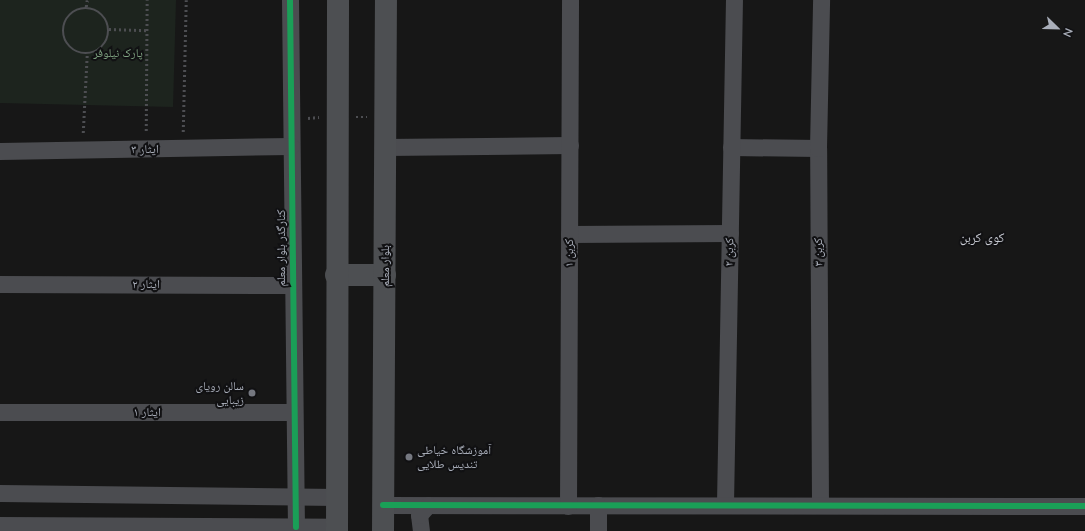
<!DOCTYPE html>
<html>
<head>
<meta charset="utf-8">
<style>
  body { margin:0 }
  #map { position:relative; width:1085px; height:531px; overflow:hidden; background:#171717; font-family:Mulish,"Noto Naskh Arabic",sans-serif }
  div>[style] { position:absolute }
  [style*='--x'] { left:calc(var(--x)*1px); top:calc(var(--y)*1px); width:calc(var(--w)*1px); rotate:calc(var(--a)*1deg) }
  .green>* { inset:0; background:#1d241e }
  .path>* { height:2.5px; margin-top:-1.25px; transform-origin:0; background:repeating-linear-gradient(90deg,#4d4e52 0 2px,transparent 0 5px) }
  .path>.ring { margin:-1.25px; padding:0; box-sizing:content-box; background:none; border:2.5px solid #4d4e52; border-radius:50% }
  .minor>* { height:17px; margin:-8.5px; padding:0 8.5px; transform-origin:8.5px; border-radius:8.5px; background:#4b4c50 }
  .major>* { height:22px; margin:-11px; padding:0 11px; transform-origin:11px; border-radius:11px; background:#4d4f52 }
  .cycleway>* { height:6px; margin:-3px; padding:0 3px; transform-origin:3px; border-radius:3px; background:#1a9f57 }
  .dots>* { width:11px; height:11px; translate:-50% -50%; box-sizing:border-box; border:2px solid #111113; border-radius:50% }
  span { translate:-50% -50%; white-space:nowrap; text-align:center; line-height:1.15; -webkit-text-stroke:4px #111113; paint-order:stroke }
  .park-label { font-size:12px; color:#7fa381 }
  .street-label { font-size:12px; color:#a8adb8 }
  .poi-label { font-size:12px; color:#a8adb8 }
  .right { translate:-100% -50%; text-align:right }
  .left { translate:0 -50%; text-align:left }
  .neighbourhood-label { font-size:13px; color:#c9ccd4 }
  .north { position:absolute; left:1037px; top:8px; width:40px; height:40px; -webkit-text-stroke:3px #111113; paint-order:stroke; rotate:113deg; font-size:11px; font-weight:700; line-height:16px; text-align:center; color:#a8adb8 }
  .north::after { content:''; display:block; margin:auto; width:14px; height:18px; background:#a8adb8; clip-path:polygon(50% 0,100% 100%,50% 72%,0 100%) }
</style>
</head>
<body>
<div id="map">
  <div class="green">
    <i style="clip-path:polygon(0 0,176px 0,173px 107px,0 103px)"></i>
  </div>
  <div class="path">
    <i style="--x:86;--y:7;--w:7;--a:-82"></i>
    <i class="ring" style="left:63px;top:8px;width:43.5px;height:43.5px"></i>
    <i style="--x:109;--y:29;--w:38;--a:2"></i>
    <i style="--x:356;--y:117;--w:11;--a:0"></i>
    <i style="--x:308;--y:118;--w:11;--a:-5"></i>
    <i style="--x:146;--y:131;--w:131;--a:-89.6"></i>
    <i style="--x:183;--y:132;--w:132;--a:-88.7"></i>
    <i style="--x:83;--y:133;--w:79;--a:-87.1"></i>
  </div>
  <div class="minor">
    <i style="--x:290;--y:0;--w:527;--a:89.35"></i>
    <i style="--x:385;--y:147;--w:185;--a:-0.6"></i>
    <i style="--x:731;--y:147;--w:87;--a:0.7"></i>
    <i style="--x:0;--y:151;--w:291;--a:-1"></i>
    <i style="--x:569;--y:234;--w:161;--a:-0.4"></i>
    <i style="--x:0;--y:284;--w:292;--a:0.2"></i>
    <i style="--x:0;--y:412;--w:293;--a:0"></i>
    <i style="--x:0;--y:493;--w:337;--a:0.7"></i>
    <i style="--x:725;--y:504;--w:504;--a:-88.98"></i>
    <i style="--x:820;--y:504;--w:356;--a:-90.3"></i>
    <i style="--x:818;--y:148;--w:148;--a:-88.8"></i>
    <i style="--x:383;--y:505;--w:702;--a:0.08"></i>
    <i style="--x:568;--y:506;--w:506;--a:-89.77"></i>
    <i style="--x:0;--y:525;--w:337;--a:0.3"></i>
    <i style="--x:421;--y:531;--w:16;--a:-97"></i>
    <i style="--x:419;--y:515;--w:13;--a:-48"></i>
    <i style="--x:598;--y:531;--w:26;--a:-90"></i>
  </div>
  <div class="major">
    <i style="--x:336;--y:275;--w:49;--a:0"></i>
    <i style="--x:337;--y:531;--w:531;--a:-89.89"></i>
    <i style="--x:383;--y:531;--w:531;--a:-89.68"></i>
  </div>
  <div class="cycleway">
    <i style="--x:290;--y:0;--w:527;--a:89.35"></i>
    <i style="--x:383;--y:505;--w:702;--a:0.08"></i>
  </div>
  <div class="dots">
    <i style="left:252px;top:393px;background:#757880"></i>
    <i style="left:409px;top:457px;background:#757880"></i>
  </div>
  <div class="park-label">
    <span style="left:118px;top:53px">پارک نیلوفر</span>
  </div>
  <div class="street-label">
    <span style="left:145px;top:149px;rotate:-1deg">ایثار ۳</span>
    <span style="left:281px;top:248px;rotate:-90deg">کنارگذر بلوار معلم</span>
    <span style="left:729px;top:252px;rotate:-89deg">کربن ۲</span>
    <span style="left:818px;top:252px;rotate:-90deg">کربن ۳</span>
    <span style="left:569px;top:253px;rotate:-90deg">کربن ۱</span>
    <span style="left:385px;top:266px;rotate:-90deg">بلوار معلم</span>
    <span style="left:146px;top:284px">ایثار ۲</span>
    <span style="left:147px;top:412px">ایثار ۱</span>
  </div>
  <div class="poi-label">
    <span class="right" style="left:244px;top:393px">سالن رویای<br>زیبایی</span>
    <span class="left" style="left:417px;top:457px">آموزشگاه خیاطی<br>تندیس طلایی</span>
  </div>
  <div class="neighbourhood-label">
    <span style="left:982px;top:237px">کوی کربن</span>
  </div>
  <div class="north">N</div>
</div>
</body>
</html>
